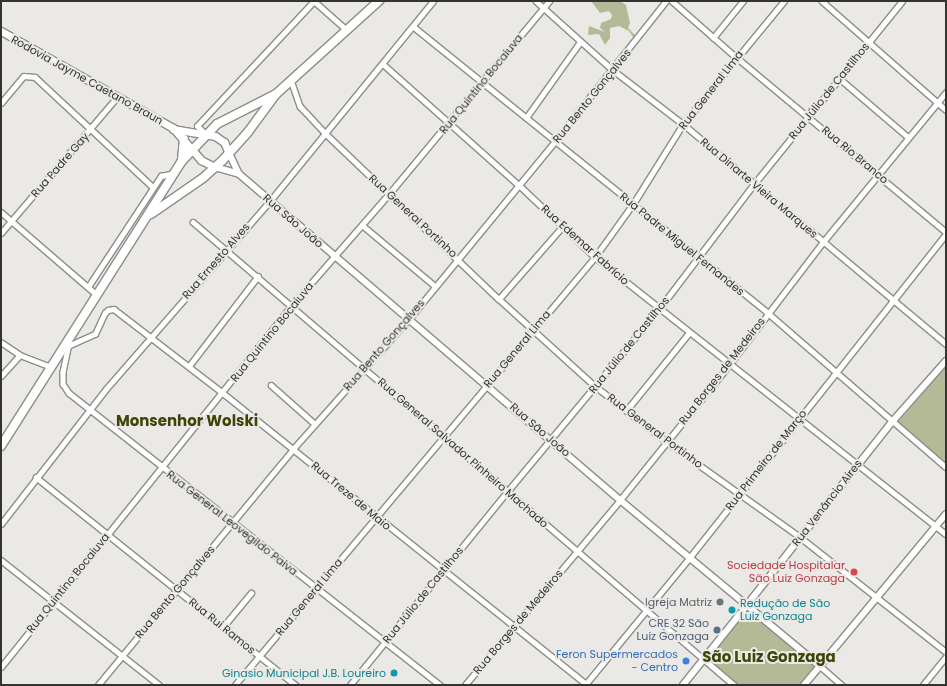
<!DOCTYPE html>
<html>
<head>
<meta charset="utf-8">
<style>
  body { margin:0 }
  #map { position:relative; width:947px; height:686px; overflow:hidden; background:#eae9e6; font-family:Poppins,sans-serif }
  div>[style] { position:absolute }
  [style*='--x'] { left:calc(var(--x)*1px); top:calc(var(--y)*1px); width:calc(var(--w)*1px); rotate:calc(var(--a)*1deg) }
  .green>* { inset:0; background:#b3ba95 }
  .roads { filter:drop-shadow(1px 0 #8d8d89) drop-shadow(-1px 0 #8d8d89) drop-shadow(0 1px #8d8d89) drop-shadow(0 -1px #8d8d89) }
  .minor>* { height:4.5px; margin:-2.25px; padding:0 2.25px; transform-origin:2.25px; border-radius:2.25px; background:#fff }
  .tertiary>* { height:5.5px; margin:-2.75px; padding:0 2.75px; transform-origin:2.75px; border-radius:2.75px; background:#fff }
  .secondary>* { height:6px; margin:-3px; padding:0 3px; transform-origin:3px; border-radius:3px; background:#fff }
  .primary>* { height:7px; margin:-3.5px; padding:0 3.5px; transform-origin:3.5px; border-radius:3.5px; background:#fff }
  .trunk>* { height:8px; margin:-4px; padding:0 4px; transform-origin:4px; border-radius:4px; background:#fff }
  .dots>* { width:11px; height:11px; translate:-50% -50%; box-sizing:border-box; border:2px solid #eae9e6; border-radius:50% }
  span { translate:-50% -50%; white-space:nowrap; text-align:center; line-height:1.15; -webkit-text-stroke:4px #eae9e6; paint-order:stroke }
  .street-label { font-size:11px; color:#333332 }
  .health-label { font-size:11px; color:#be3a42 }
  .right { translate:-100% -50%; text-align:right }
  .worship-label { font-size:11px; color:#5b616d }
  .culture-label { font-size:11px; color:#0d838f }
  .left { translate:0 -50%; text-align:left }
  .service-label { font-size:11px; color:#4e5e75 }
  .shop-label { font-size:11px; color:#366cbe }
  .district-label { font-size:15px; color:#3e4507; font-weight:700 }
  .frame { position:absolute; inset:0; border:2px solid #333332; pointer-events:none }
</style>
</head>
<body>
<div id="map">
  <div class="green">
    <i style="clip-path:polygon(591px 1px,620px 1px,626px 5px,630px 23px,628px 28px,636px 36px,635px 40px,629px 31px,619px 26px,610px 28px,610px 38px,605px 45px,599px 34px,588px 35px,589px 26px,605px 32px,600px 28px,601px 23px,611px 19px,612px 15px,609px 11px,600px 13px)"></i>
    <i style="clip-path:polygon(946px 366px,946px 463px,898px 422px)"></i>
    <i style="clip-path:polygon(747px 609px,818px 666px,802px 685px,736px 685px,706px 658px)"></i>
  </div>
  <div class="roads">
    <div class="minor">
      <i style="--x:314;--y:1;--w:44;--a:41.3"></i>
      <i style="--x:536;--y:1;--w:103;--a:41.9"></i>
      <i style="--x:613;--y:70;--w:88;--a:37.6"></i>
      <i style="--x:683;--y:124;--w:343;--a:39.9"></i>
      <i style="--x:672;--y:1;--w:85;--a:41.2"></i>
      <i style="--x:736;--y:57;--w:273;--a:39.8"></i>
      <i style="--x:822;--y:1;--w:165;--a:41.3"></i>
      <i style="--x:414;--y:27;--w:455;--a:38.9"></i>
      <i style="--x:768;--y:313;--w:235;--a:40.9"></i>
      <i style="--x:713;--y:38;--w:48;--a:-51"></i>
      <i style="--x:383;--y:64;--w:182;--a:41.7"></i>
      <i style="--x:519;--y:185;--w:105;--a:43.5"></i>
      <i style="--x:595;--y:257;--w:447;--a:38.3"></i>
      <i style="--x:839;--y:78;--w:91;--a:40.5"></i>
      <i style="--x:291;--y:80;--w:28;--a:71"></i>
      <i style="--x:300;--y:106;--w:37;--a:47"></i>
      <i style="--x:325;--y:133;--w:240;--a:43.7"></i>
      <i style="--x:499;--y:299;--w:130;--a:42.2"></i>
      <i style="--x:595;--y:386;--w:91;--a:37.9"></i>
      <i style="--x:667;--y:442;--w:163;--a:35.5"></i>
      <i style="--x:800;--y:537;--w:186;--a:38.2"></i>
      <i style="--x:1;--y:103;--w:35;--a:-50"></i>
      <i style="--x:24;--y:76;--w:11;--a:5"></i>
      <i style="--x:35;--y:77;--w:161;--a:43"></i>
      <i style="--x:526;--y:118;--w:93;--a:-54.6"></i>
      <i style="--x:205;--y:134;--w:11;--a:-135"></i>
      <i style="--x:197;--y:126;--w:171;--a:-46.9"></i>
      <i style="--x:1;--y:212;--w:127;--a:40.8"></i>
      <i style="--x:193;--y:222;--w:712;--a:40.56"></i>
      <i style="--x:362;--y:225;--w:95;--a:39.9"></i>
      <i style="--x:1;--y:233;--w:179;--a:-49.5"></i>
      <i style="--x:88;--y:287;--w:133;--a:-56.7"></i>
      <i style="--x:161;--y:176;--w:13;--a:-13"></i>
      <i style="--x:499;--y:299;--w:97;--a:-48.8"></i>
      <i style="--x:1;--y:342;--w:23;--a:34"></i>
      <i style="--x:20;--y:355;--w:33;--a:21"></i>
      <i style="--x:69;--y:344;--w:29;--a:102"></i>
      <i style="--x:63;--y:372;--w:12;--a:90"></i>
      <i style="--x:63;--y:384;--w:11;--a:56"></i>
      <i style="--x:69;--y:393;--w:472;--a:38.2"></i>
      <i style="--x:70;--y:345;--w:27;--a:-24"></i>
      <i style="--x:95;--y:334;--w:23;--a:-65"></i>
      <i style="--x:105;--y:313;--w:4;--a:-45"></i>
      <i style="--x:108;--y:310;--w:6;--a:-9"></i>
      <i style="--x:114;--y:309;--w:138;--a:37.6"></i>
      <i style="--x:223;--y:393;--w:467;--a:38.7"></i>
      <i style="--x:189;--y:366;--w:113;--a:-52.5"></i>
      <i style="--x:1;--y:376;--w:28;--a:-48"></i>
      <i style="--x:271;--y:385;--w:59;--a:41.6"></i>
      <i style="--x:626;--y:411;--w:100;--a:-51.1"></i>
      <i style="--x:36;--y:477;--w:333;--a:38.7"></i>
      <i style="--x:1;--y:524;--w:171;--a:-52.1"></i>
      <i style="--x:106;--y:389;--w:249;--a:-48.9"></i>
      <i style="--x:270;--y:201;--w:258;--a:-50.8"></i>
      <i style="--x:1;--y:560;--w:201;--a:38.3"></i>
      <i style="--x:223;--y:627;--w:44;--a:-50.5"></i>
      <i style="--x:820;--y:666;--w:29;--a:41"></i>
      <i style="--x:1;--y:667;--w:464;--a:-51.2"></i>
      <i style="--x:292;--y:305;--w:147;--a:-48.9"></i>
      <i style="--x:389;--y:194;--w:251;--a:-50.3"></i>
      <i style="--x:98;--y:685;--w:306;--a:-50.4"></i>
      <i style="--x:293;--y:449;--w:174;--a:-48.3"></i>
      <i style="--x:409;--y:319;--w:230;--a:-50.6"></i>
      <i style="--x:555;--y:141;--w:179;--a:-51.6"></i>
      <i style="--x:235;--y:685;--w:559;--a:-49.93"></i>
      <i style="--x:595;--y:257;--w:65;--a:-54.4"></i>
      <i style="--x:633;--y:204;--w:94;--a:-58"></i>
      <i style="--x:683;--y:124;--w:159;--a:-50.6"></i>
      <i style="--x:350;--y:685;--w:249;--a:-50.9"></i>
      <i style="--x:507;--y:492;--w:238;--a:-50.3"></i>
      <i style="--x:659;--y:309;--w:157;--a:-52.8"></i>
      <i style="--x:754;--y:184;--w:235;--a:-51"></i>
      <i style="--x:465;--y:685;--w:241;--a:-50"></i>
      <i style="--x:620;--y:500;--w:174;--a:-51.1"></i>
      <i style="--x:729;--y:365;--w:155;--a:-52.6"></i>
      <i style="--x:823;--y:242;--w:194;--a:-50.6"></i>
      <i style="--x:585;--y:685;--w:166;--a:-50.6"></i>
      <i style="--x:690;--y:557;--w:412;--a:-51.6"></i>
      <i style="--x:923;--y:685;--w:36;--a:-51"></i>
    </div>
    <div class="tertiary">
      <i style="--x:747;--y:605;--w:233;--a:-51.6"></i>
      <i style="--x:892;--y:422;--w:81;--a:-48.5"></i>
      <i style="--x:820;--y:666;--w:197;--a:-50.3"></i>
    </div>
    <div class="secondary">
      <i style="--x:229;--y:153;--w:23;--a:65"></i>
      <i style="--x:215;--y:167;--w:25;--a:16"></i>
      <i style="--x:239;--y:174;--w:501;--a:40.55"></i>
      <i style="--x:620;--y:500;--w:260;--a:39.7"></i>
      <i style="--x:820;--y:666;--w:25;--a:130"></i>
      <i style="--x:683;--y:685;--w:102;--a:-51.3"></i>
    </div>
    <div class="primary">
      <i style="--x:1;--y:31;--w:197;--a:29.4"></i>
      <i style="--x:173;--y:128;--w:43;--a:48.8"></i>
      <i style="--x:201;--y:160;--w:16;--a:27"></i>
      <i style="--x:173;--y:129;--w:43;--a:9.5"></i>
      <i style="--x:215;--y:136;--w:11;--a:34"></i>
      <i style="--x:224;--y:142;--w:12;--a:66"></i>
    </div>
    <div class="trunk">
      <i style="--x:182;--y:160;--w:21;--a:-85"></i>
      <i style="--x:151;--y:214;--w:63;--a:-34.7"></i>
      <i style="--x:203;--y:178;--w:25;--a:-42"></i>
      <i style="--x:222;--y:161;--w:39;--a:-48"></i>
      <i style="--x:248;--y:132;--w:47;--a:-53.6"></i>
      <i style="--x:276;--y:94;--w:139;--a:-42.1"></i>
      <i style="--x:1;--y:446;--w:336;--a:-57.6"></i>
      <i style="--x:181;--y:162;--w:52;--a:-46.5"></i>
      <i style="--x:217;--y:124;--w:66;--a:-27"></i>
    </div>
  </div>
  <div class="dots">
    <i style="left:854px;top:572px;background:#e0444e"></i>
    <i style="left:720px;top:602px;background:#6b7280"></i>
    <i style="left:732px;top:610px;background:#0f9aa8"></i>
    <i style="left:717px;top:630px;background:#5c6f8a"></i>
    <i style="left:686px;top:661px;background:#3f7fe0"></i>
    <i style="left:394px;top:673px;background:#0f9aa8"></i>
  </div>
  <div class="street-label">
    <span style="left:87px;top:80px;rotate:29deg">Rodovia Jayme Caetano Braun</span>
    <span style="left:481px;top:84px;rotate:-51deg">Rua Quintino Bocaiuva</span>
    <span style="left:711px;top:90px;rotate:-52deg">Rua General Lima</span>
    <span style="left:829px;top:91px;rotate:-51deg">Rua Júlio de Castilhos</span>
    <span style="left:592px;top:96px;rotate:-51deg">Rua Bento Gonçalves</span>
    <span style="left:855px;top:155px;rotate:40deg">Rua Rio Branco</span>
    <span style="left:60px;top:165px;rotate:-49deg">Rua Padre Gay</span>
    <span style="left:759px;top:188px;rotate:40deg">Rua Dinarte Vieira Marques</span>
    <span style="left:413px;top:216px;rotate:43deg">Rua General Portinho</span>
    <span style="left:293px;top:221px;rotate:41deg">Rua São João</span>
    <span style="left:682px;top:244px;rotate:39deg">Rua Padre Miguel Fernandes</span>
    <span style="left:585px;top:245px;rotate:42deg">Rua Edemar Fabrício</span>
    <span style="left:216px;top:261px;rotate:-49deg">Rua Ernesto Alves</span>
    <span style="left:272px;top:332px;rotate:-51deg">Rua Quintino Bocaiuva</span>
    <span style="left:384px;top:345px;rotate:-49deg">Rua Bento Gonçalves</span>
    <span style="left:629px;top:345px;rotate:-51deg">Rua Júlio de Castilhos</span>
    <span style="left:517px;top:349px;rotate:-50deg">Rua General Lima</span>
    <span style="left:722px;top:371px;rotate:-52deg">Rua Borges de Medeiros</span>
    <span style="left:540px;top:430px;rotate:41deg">Rua São João</span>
    <span style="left:655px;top:431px;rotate:37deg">Rua General Portinho</span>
    <span style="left:463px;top:453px;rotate:41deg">Rua General Salvador Pinheiro Machado</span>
    <span style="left:766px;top:460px;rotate:-52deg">Rua Primeiro de Março</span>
    <span style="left:351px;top:496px;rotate:40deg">Rua Treze de Maio</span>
    <span style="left:827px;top:503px;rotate:-52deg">Rua Venâncio Aires</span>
    <span style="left:232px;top:523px;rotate:38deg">Rua General Leovegildo Paiva</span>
    <span style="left:68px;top:583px;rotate:-51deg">Rua Quintino Bocaiuva</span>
    <span style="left:175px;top:592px;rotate:-50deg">Rua Bento Gonçalves</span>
    <span style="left:423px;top:595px;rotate:-51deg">Rua Júlio de Castilhos</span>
    <span style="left:309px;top:597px;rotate:-50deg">Rua General Lima</span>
    <span style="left:518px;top:622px;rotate:-50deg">Rua Borges de Medeiros</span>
    <span style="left:222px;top:626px;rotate:39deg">Rua Rui Ramos</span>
  </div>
  <div class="health-label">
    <span class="right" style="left:845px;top:572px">Sociedade Hospitalar<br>São Luiz Gonzaga</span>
  </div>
  <div class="worship-label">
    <span class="right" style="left:712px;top:602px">Igreja Matriz</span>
  </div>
  <div class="culture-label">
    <span class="left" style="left:740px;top:610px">Redução de São<br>Luiz Gonzaga</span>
    <span class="right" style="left:386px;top:673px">Ginasio Municipal J.B. Loureiro</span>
  </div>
  <div class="service-label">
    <span class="right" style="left:709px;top:630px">CRE 32 São<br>Luiz Gonzaga</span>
  </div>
  <div class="shop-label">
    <span class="right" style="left:678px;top:661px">Feron Supermercados<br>- Centro</span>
  </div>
  <div class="district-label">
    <span style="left:187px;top:421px">Monsenhor Wolski</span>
    <span style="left:769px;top:657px">São Luiz Gonzaga</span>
  </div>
  <div class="frame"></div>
</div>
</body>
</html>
